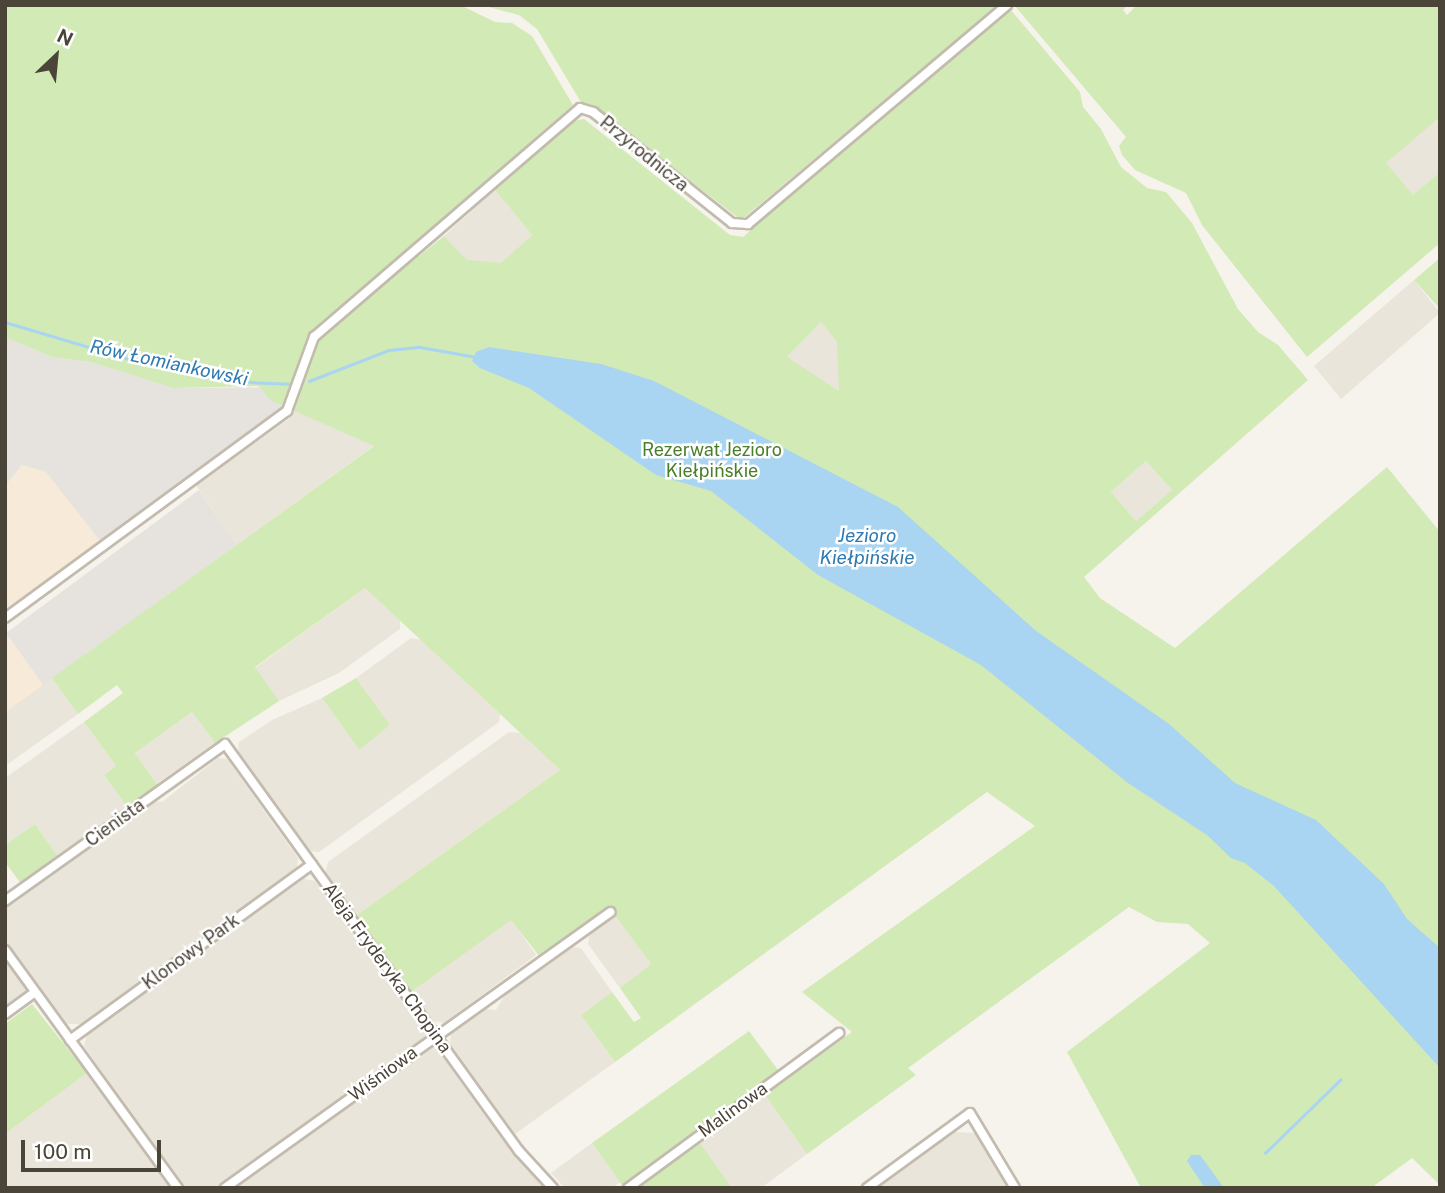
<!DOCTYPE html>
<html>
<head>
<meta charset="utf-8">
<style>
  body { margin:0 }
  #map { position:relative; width:1445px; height:1193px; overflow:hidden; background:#f6f3ec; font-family:"Public Sans",sans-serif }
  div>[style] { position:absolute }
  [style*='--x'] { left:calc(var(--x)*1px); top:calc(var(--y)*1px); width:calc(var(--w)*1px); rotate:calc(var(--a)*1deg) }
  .residential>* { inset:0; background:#eae5da }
  .commercial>* { inset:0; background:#f7ead8 }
  .industrial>* { inset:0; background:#e6e2dd }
  .green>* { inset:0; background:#d2eab5 }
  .water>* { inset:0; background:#a9d4f2 }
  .stream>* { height:2.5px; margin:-1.25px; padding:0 1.25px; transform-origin:1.25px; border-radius:1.25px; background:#a9d4f2 }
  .roads { filter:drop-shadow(2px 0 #c2bbae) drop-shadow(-2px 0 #c2bbae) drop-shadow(0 2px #c2bbae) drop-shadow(0 -2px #c2bbae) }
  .minor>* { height:8px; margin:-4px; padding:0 4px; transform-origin:4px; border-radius:4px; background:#fff }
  span { translate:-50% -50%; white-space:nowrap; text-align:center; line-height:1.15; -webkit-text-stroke:5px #fff; paint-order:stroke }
  .street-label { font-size:18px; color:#4b4439 }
  .park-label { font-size:18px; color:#4a7f2a }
  .water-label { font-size:19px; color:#2e7ab2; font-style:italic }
  .frame { position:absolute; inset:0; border:7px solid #4b4439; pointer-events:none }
  .north { position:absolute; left:21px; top:21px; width:70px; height:70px; -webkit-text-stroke:5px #fff; paint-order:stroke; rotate:26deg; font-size:19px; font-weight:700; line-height:28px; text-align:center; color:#4b4439 }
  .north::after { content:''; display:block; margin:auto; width:24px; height:32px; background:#4b4439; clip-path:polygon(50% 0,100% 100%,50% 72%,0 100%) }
  .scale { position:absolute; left:21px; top:1140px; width:140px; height:32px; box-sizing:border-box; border:4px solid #4b4439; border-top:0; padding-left:9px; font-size:21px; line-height:24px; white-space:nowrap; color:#4b4439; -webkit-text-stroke:5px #fff; paint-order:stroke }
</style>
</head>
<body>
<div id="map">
  <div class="residential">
    <i style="clip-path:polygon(1440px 117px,1440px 172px,1413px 195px,1385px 163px)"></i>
    <i style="clip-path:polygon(495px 190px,532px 235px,484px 279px,444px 236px)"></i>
    <i style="clip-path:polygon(1414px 280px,1440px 313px,1341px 399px,1314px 366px)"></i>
    <i style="clip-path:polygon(821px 322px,837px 342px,842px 382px,833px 417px,783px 361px)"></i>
    <i style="clip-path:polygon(305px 375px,383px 439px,237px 545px,196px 485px,293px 416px)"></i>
    <i style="clip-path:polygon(1146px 461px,1172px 490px,1136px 521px,1111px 492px)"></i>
    <i style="clip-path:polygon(365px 588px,400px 620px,400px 629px,339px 673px,279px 701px,255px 668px)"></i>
    <i style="clip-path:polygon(411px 638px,421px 640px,500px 714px,499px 722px,319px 852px,309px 851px,238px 752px,239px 742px,272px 720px,322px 698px,358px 749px,390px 725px,356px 678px)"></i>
    <i style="clip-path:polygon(52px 678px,78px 714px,5px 766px,5px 712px)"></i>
    <i style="clip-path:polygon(192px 712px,215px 743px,157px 784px,135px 753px)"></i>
    <i style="clip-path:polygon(84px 722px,116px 766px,104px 775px,128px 808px,59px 858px,35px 824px,5px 845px,5px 778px)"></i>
    <i style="clip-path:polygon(509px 732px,520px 733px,560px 770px,357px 915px,325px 873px,328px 862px)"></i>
    <i style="clip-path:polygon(218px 758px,227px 759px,298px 858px,297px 868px,305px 879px,315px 881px,504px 1142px,546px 1188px,183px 1188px,84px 1046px,87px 1035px,79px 1024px,67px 1024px,5px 942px,5px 906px,154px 801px,162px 802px)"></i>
    <i style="clip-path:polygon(616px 915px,651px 964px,620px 988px,588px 944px,589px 935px)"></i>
    <i style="clip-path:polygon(511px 919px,536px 955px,444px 1023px,434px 1021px,411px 992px)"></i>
    <i style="clip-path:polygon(571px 947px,581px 948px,612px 992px,581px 1015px,615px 1062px,515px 1134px,450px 1044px,451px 1034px,486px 1009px,496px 1010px,505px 995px)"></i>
    <i style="clip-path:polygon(5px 956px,29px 989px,5px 1006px)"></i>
    <i style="clip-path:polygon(87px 1073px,162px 1170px,159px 1173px,165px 1182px,173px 1188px,5px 1188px,5px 1134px)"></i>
    <i style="clip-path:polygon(765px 1095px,807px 1154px,761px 1188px,732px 1188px,700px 1143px)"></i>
    <i style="clip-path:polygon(952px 1132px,977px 1133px,1007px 1188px,877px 1188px)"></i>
    <i style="clip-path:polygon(592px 1143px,620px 1182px,612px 1188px,565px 1188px,551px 1173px)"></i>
  </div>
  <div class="commercial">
    <i style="clip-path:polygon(22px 465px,46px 472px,61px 486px,101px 542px,5px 609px,5px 486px)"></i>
    <i style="clip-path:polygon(6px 633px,43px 685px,5px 712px,5px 634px)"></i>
  </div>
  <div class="industrial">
    <i style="clip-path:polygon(5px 337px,52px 357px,91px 362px,173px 388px,292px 387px,285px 409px,101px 542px,46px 472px,22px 465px,5px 486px)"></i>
    <i style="clip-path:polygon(199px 490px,237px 545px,43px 685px,6px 633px)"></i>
  </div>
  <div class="green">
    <i style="clip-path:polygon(evenodd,5px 5px,460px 5px,495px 22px,512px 23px,532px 36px,573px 105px,403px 254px,419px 256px,444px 236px,467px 260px,501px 263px,532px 235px,495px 190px,574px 121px,584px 119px,730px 235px,743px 237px,876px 119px,1010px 9px,1080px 92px,1083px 107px,1101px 129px,1121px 167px,1147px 188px,1166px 192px,1192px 223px,1238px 309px,1258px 332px,1278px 345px,1308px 380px,1084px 577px,1100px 598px,1175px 648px,1387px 467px,1440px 532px,1440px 1185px,1412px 1158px,1371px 1188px,1141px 1188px,1067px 1052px,1210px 943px,1188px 924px,1157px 922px,1129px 907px,908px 1068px,916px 1075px,807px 1154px,765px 1095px,852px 1032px,802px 992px,1035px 826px,987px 792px,615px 1062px,581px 1015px,612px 992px,634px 1022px,641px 1018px,620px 988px,651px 964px,609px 907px,540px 957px,511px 920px,411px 992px,357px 915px,560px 770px,365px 588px,255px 667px,279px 701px,215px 743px,192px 712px,135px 753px,159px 787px,128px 808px,104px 775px,116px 766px,84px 722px,123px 693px,117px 685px,78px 714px,52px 678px,374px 446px,270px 400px,259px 386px,173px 388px,91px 362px,52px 357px,5px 337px,5px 5px,821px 322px,837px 342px,839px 391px,787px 357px,821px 322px,5px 5px,1146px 461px,1172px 490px,1136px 521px,1111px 492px,1146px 461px)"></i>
    <i style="clip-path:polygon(481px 5px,998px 5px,741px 220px,596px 108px,582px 104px,537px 29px,519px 15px)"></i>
    <i style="clip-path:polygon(1128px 5px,1123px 10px,1127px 15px,1137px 5px,1440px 5px,1440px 117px,1386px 163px,1413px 195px,1440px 172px,1440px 243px,1307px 357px,1202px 225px,1186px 193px,1135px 170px,1122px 155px,1119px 146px,1126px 137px,1015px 6px)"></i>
    <i style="clip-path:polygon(1440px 258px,1440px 309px,1414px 280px)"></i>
    <i style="clip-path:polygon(356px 678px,390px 725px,359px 750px,322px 698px)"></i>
    <i style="clip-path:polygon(35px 824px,59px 858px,22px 885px,5px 862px,5px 845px)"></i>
    <i style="clip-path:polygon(32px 1004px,87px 1073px,5px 1134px,5px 1024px)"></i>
    <i style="clip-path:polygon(749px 1031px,781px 1074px,624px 1188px,592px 1143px)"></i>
    <i style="clip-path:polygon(700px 1143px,732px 1188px,636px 1188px)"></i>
  </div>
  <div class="water">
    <i style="clip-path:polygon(489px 347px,601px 364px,654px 381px,898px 507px,1036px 631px,1169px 724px,1235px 783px,1316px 820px,1384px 884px,1407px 919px,1440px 948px,1440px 1068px,1274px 886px,1245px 863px,1231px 858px,1207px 835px,1128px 783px,981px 665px,818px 575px,711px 491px,656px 475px,529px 388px,480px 368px,472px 361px,476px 352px)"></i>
    <i style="clip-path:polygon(1191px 1155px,1200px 1155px,1224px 1188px,1205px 1188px,1187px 1161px)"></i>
  </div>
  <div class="stream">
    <i style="--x:5;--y:322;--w:126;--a:16.6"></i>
    <i style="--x:126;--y:358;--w:127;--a:10.9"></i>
    <i style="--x:251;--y:382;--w:42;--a:2.7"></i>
    <i style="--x:309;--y:381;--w:86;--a:-21.2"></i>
    <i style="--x:389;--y:350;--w:31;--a:-6"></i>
    <i style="--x:420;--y:347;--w:57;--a:10.1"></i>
    <i style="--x:1265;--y:1153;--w:105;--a:-44.2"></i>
  </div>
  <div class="roads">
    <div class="minor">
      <i style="--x:5;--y:618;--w:350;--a:-36.3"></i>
      <i style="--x:287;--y:411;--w:79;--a:-70"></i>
      <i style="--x:314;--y:337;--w:351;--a:-40.7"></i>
      <i style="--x:580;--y:108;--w:14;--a:17"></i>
      <i style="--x:593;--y:112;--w:178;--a:38.6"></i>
      <i style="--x:732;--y:223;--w:16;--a:4"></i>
      <i style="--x:748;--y:224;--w:339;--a:-40.2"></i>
      <i style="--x:5;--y:901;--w:270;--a:-35.5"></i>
      <i style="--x:225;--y:744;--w:502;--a:54.16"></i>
      <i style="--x:519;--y:1151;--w:50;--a:47.4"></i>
      <i style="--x:5;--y:950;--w:294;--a:54"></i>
      <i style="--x:5;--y:1014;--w:36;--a:-36"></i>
      <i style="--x:70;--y:1040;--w:299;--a:-36"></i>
      <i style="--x:225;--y:1188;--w:474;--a:-35.6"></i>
      <i style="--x:628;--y:1188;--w:262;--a:-36.3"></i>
      <i style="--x:867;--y:1188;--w:127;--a:-36.1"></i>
      <i style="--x:970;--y:1113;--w:87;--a:59"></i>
    </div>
  </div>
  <div class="street-label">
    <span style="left:644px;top:154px;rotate:39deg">Przyrodnicza</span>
    <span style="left:115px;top:823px;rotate:-36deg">Cienista</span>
    <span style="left:191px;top:952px;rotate:-36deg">Klonowy Park</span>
    <span style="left:387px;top:968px;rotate:54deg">Aleja Fryderyka Chopina</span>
    <span style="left:383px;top:1074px;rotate:-36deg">Wiśniowa</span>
    <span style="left:733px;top:1110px;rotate:-36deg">Malinowa</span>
  </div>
  <div class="park-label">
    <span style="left:712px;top:461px">Rezerwat Jezioro<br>Kiełpińskie</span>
  </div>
  <div class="water-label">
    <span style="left:169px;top:363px;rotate:12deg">Rów Łomiankowski</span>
    <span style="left:867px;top:547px">Jezioro<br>Kiełpińskie</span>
  </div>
  <div class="frame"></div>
  <div class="north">N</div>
  <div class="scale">100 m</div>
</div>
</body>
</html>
